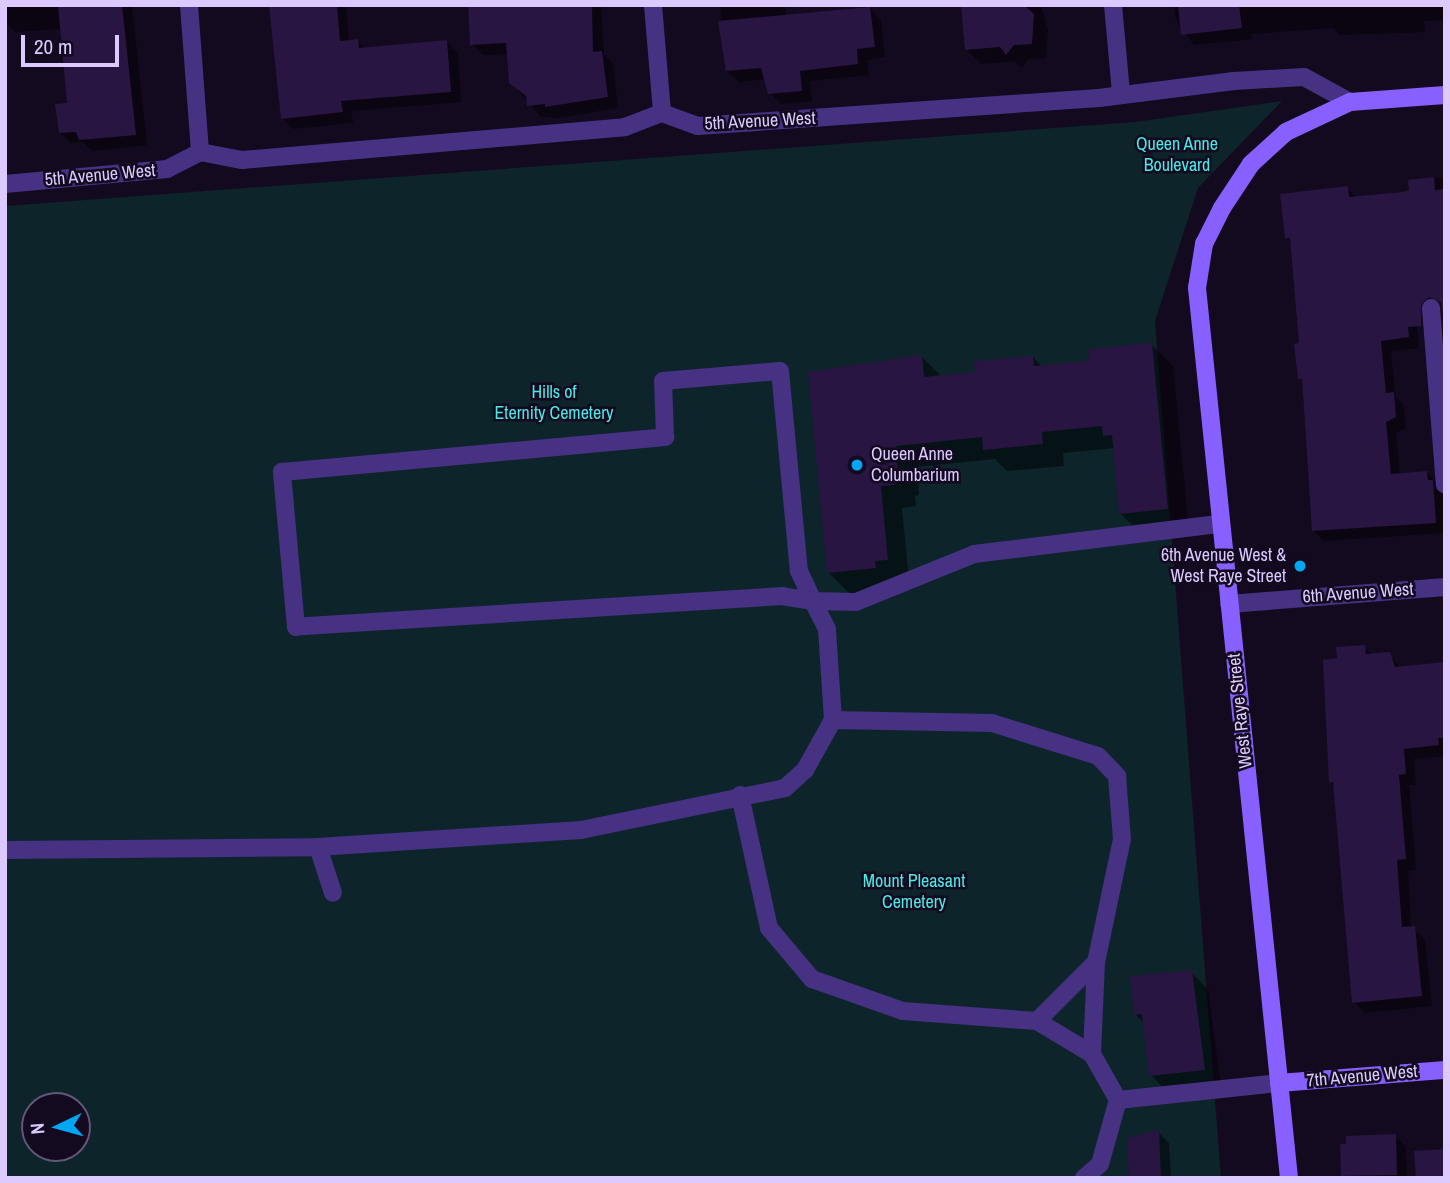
<!DOCTYPE html>
<html>
<head>
<meta charset="utf-8">
<style>
  body { margin:0 }
  #map { position:relative; width:1450px; height:1183px; overflow:hidden; background:#130a1f; font-family:"Archivo Narrow",sans-serif }
  div>[style] { position:absolute }
  [style*='--x'] { left:calc(var(--x)*1px); top:calc(var(--y)*1px); width:calc(var(--w)*1px); rotate:calc(var(--a)*1deg) }
  .green>* { inset:0; background:#0d242a }
  .shadow>* { inset:0; background:#0007 }
  .building>* { inset:0; background:#281542 }
  .lane>* { height:18px; margin:-9px; padding:0 9px; transform-origin:9px; border-radius:9px; background:#463183 }
  .street>* { height:18px; margin:-9px; padding:0 9px; transform-origin:9px; border-radius:9px; background:#463183 }
  .secondary>* { height:18px; margin:-9px; padding:0 9px; transform-origin:9px; border-radius:9px; background:#8760ff }
  .dots>* { width:19px; height:19px; translate:-50% -50%; box-sizing:border-box; border:4px solid #130a1f; border-radius:50% }
  span { translate:-50% -50%; white-space:nowrap; text-align:center; line-height:1.15; -webkit-text-stroke:5px #130a1f; paint-order:stroke }
  .street-label { font-size:18px; color:#dbc9ff }
  .park-label { font-size:18px; color:#4aeae6 }
  .poi-label { font-size:18px; color:#dbc9ff }
  .left { translate:0 -50%; text-align:left }
  .right { translate:-100% -50%; text-align:right }
  .frame { position:absolute; inset:0; border:7px solid #dbc9ff; pointer-events:none }
  .north { position:absolute; left:21px; top:1092px; width:70px; height:70px; box-sizing:border-box; background:#130a1f; border:2px solid #635679; border-radius:50%; rotate:265deg; font-size:19px; font-weight:700; line-height:28px; text-align:center; color:#dbc9ff }
  .north::after { content:''; display:block; margin:auto; width:24px; height:32px; background:#00a5f4; clip-path:polygon(50% 0,100% 100%,50% 72%,0 100%) }
  .scale { position:absolute; left:21px; top:35px; width:98px; height:32px; box-sizing:border-box; border:4px solid #dbc9ff; border-top:0; padding-left:9px; font-size:21px; line-height:24px; white-space:nowrap; color:#dbc9ff; -webkit-text-stroke:5px #130a1f; paint-order:stroke }
</style>
</head>
<body>
<div id="map">
  <div class="green">
    <i style="clip-path:polygon(evenodd,1282px 101px,1198px 188px,1155px 321px,1221px 1178px,5px 1178px,5px 206px,1135px 122px,1282px 101px,35px 1106px,77px 1106px,77px 1148px,35px 1148px,35px 1106px)"></i>
  </div>
  <div class="shadow">
    <i style="clip-path:polygon(5px 5px,132px 5px,147px 145px,92px 151px,83px 142px,71px 143px,60px 132px,69px 105px,62px 29px,15px 32px,5px 22px)"></i>
    <i style="clip-path:polygon(271px 5px,346px 5px,349px 42px,358px 41px,366px 49px,447px 42px,458px 53px,461px 102px,351px 111px,353px 123px,293px 129px,282px 118px)"></i>
    <i style="clip-path:polygon(469px 5px,601px 5px,604px 54px,613px 64px,618px 108px,558px 118px,540px 116px,511px 82px,509px 54px,483px 55px,472px 44px)"></i>
    <i style="clip-path:polygon(720px 5px,785px 5px,787px 18px,869px 8px,881px 20px,885px 57px,867px 60px,869px 75px,810px 81px,812px 101px,781px 104px,770px 93px,767px 79px,739px 82px,727px 71px)"></i>
    <i style="clip-path:polygon(962px 5px,1041px 5px,1048px 30px,1046px 58px,1028px 59px,1022px 68px,1015px 61px,981px 64px,966px 49px)"></i>
    <i style="clip-path:polygon(1174px 5px,1445px 5px,1445px 20px,1424px 21px,1425px 32px,1340px 35px,1333px 28px,1251px 34px,1252px 39px,1194px 45px,1176px 21px)"></i>
    <i style="clip-path:polygon(1445px 177px,1445px 267px,1412px 269px,1419px 348px,1391px 351px,1395px 396px,1404px 405px,1406px 428px,1396px 433px,1400px 475px,1427px 473px,1438px 484px,1443px 492px,1445px 533px,1324px 541px,1313px 530px,1292px 244px,1287px 238px,1347px 188px,1357px 198px,1411px 192px,1410px 181px)"></i>
    <i style="clip-path:polygon(1151px 344px,1173px 366px,1189px 530px,1142px 535px,1120px 513px,1115px 448px,1063px 453px,1064px 466px,1007px 471px,995px 459px,917px 467px,919px 495px,915px 496px,916px 506px,902px 508px,909px 581px,897px 589px,850px 594px,828px 572px,922px 357px,942px 377px,977px 374px,1033px 357px,1042px 367px,1091px 362px)"></i>
    <i style="clip-path:polygon(1364px 647px,1373px 655px,1389px 654px,1401px 669px,1445px 666px,1445px 756px,1414px 759px,1416px 785px,1409px 785px,1416px 870px,1408px 871px,1411px 928px,1425px 939px,1432px 1006px,1365px 1013px,1354px 1002px,1335px 787px,1330px 782px,1339px 660px)"></i>
    <i style="clip-path:polygon(1191px 972px,1208px 989px,1221px 1087px,1167px 1092px,1151px 1075px,1145px 1024px,1136px 1015px)"></i>
    <i style="clip-path:polygon(1158px 1132px,1169px 1143px,1171px 1178px,1131px 1178px)"></i>
    <i style="clip-path:polygon(1395px 1136px,1406px 1147px,1407px 1178px,1343px 1176px)"></i>
  </div>
  <div class="building">
    <i style="clip-path:polygon(58px 5px,122px 5px,136px 135px,79px 140px,76px 132px,59px 133px,55px 104px,67px 103px)"></i>
    <i style="clip-path:polygon(269px 5px,337px 5px,340px 41px,358px 39px,359px 48px,447px 40px,451px 92px,341px 101px,343px 112px,281px 119px)"></i>
    <i style="clip-path:polygon(468px 5px,592px 5px,593px 52px,602px 51px,608px 97px,545px 107px,545px 104px,527px 106px,526px 96px,509px 83px,506px 43px,470px 45px)"></i>
    <i style="clip-path:polygon(961px 5px,1024px 5px,1034px 14px,1032px 44px,1014px 45px,1006px 55px,1000px 47px,965px 50px)"></i>
    <i style="clip-path:polygon(1178px 5px,1239px 5px,1242px 28px,1181px 35px)"></i>
    <i style="clip-path:polygon(870px 7px,875px 47px,857px 49px,858px 64px,800px 71px,802px 91px,768px 94px,761px 68px,726px 71px,718px 21px)"></i>
    <i style="clip-path:polygon(1434px 177px,1435px 190px,1445px 189px,1445px 325px,1441px 302px,1429px 297px,1421px 304px,1421px 326px,1408px 327px,1409px 337px,1381px 341px,1386px 393px,1394px 392px,1396px 417px,1386px 422px,1391px 474px,1427px 471px,1428px 480px,1433px 480px,1436px 523px,1312px 531px,1302px 379px,1298px 379px,1294px 344px,1299px 343px,1290px 238px,1285px 238px,1280px 194px,1348px 186px,1349px 197px,1403px 192px,1409px 190px,1408px 180px)"></i>
    <i style="clip-path:polygon(1152px 343px,1168px 509px,1119px 514px,1112px 435px,1103px 436px,1102px 426px,1042px 432px,1043px 444px,983px 450px,982px 437px,896px 446px,898px 474px,894px 475px,895px 485px,881px 486px,888px 560px,875px 561px,876px 568px,827px 573px,808px 372px,922px 355px,924px 377px,975px 372px,974px 361px,1033px 356px,1034px 366px,1089px 361px,1088px 349px)"></i>
    <i style="clip-path:polygon(1365px 645px,1366px 654px,1390px 652px,1395px 667px,1445px 662px,1445px 738px,1438px 738px,1439px 745px,1404px 749px,1406px 774px,1399px 775px,1406px 859px,1397px 860px,1402px 927px,1415px 926px,1422px 996px,1352px 1003px,1333px 782px,1329px 783px,1323px 660px,1337px 658px,1336px 647px)"></i>
    <i style="clip-path:polygon(1192px 970px,1205px 1070px,1149px 1076px,1142px 1014px,1134px 1015px,1130px 976px)"></i>
    <i style="clip-path:polygon(1159px 1130px,1161px 1178px,1129px 1178px,1127px 1138px)"></i>
    <i style="clip-path:polygon(1396px 1134px,1397px 1175px,1341px 1176px,1340px 1144px,1346px 1144px,1346px 1136px)"></i>
    <i style="clip-path:polygon(1445px 1149px,1445px 1178px,1416px 1178px,1414px 1151px)"></i>
  </div>
  <div class="lane">
    <i style="--x:780;--y:371;--w:201;--a:84.6"></i>
    <i style="--x:799;--y:571;--w:33;--a:65"></i>
    <i style="--x:813;--y:601;--w:30;--a:-171"></i>
    <i style="--x:783;--y:596;--w:488;--a:176.4"></i>
    <i style="--x:296;--y:627;--w:156;--a:-95.2"></i>
    <i style="--x:282;--y:472;--w:385;--a:-5.2"></i>
    <i style="--x:665;--y:437;--w:56;--a:-92"></i>
    <i style="--x:663;--y:381;--w:117;--a:-4.9"></i>
    <i style="--x:833;--y:720;--w:91;--a:-93.8"></i>
    <i style="--x:827;--y:629;--w:31;--a:-117"></i>
    <i style="--x:813;--y:601;--w:43;--a:1.3"></i>
    <i style="--x:856;--y:602;--w:127;--a:-22.1"></i>
    <i style="--x:974;--y:554;--w:246;--a:-7"></i>
    <i style="--x:740;--y:795;--w:136;--a:77.7"></i>
    <i style="--x:769;--y:928;--w:67;--a:49.9"></i>
    <i style="--x:812;--y:979;--w:96;--a:19.4"></i>
    <i style="--x:903;--y:1011;--w:134;--a:4.3"></i>
    <i style="--x:1037;--y:1021;--w:64;--a:31"></i>
    <i style="--x:318;--y:847;--w:48;--a:71.9"></i>
    <i style="--x:5;--y:850;--w:313;--a:-0.5"></i>
    <i style="--x:318;--y:847;--w:264;--a:-3.7"></i>
    <i style="--x:581;--y:830;--w:208;--a:-11.6"></i>
    <i style="--x:785;--y:788;--w:27;--a:-42"></i>
    <i style="--x:805;--y:770;--w:57;--a:-60.8"></i>
    <i style="--x:833;--y:720;--w:159;--a:1.1"></i>
    <i style="--x:992;--y:723;--w:111;--a:17.3"></i>
    <i style="--x:1098;--y:756;--w:28;--a:46"></i>
    <i style="--x:1117;--y:776;--w:63;--a:85.5"></i>
    <i style="--x:1122;--y:839;--w:126;--a:101.9"></i>
    <i style="--x:1096;--y:962;--w:92;--a:92.5"></i>
    <i style="--x:1092;--y:1054;--w:53;--a:60.5"></i>
    <i style="--x:1037;--y:1021;--w:83;--a:-45"></i>
    <i style="--x:1084;--y:1178;--w:21;--a:-41"></i>
    <i style="--x:1100;--y:1164;--w:66;--a:-74.3"></i>
    <i style="--x:1118;--y:1100;--w:162;--a:-6"></i>
  </div>
  <div class="street">
    <i style="--x:189;--y:5;--w:147;--a:85.7"></i>
    <i style="--x:653;--y:5;--w:108;--a:85.2"></i>
    <i style="--x:1113;--y:5;--w:88;--a:84.8"></i>
    <i style="--x:5;--y:184;--w:163;--a:-5.3"></i>
    <i style="--x:167;--y:169;--w:37;--a:-27"></i>
    <i style="--x:200;--y:152;--w:43;--a:10.8"></i>
    <i style="--x:242;--y:160;--w:384;--a:-4.9"></i>
    <i style="--x:625;--y:127;--w:40;--a:-21"></i>
    <i style="--x:662;--y:113;--w:38;--a:20"></i>
    <i style="--x:698;--y:126;--w:402;--a:-4"></i>
    <i style="--x:1099;--y:98;--w:136;--a:-7.2"></i>
    <i style="--x:1234;--y:81;--w:70;--a:-3.3"></i>
    <i style="--x:1304;--y:77;--w:52;--a:28.5"></i>
    <i style="--x:1431;--y:308;--w:177;--a:85.5"></i>
    <i style="--x:1229;--y:604;--w:217;--a:-4.5"></i>
  </div>
  <div class="secondary">
    <i style="--x:1279;--y:1083;--w:167;--a:-4.5"></i>
    <i style="--x:1289;--y:1178;--w:895;--a:-95.9"></i>
    <i style="--x:1197;--y:288;--w:45;--a:-81"></i>
    <i style="--x:1204;--y:244;--w:40;--a:-63.4"></i>
    <i style="--x:1222;--y:208;--w:53;--a:-56.6"></i>
    <i style="--x:1251;--y:164;--w:47;--a:-42.4"></i>
    <i style="--x:1286;--y:132;--w:71;--a:-25.1"></i>
    <i style="--x:1350;--y:102;--w:95;--a:-4.2"></i>
  </div>
  <div class="dots">
    <i style="left:857px;top:465px;background:#00a5f4"></i>
    <i style="left:1300px;top:566px;background:#00a5f4"></i>
  </div>
  <div class="street-label">
    <span style="left:760px;top:121px;rotate:-3deg">5th Avenue West</span>
    <span style="left:100px;top:175px;rotate:-5deg">5th Avenue West</span>
    <span style="left:1358px;top:593px;rotate:-4deg">6th Avenue West</span>
    <span style="left:1240px;top:711px;rotate:-96deg">West Raye Street</span>
    <span style="left:1362px;top:1076px;rotate:-5deg">7th Avenue West</span>
  </div>
  <div class="park-label">
    <span style="left:1177px;top:155px">Queen Anne<br>Boulevard</span>
    <span style="left:554px;top:403px">Hills of<br>Eternity Cemetery</span>
    <span style="left:914px;top:892px">Mount Pleasant<br>Cemetery</span>
  </div>
  <div class="poi-label">
    <span class="left" style="left:871px;top:465px">Queen Anne<br>Columbarium</span>
    <span class="right" style="left:1286px;top:566px">6th Avenue West &amp;<br>West Raye Street</span>
  </div>
  <div class="frame"></div>
  <div class="north">N</div>
  <div class="scale">20 m</div>
</div>
</body>
</html>
